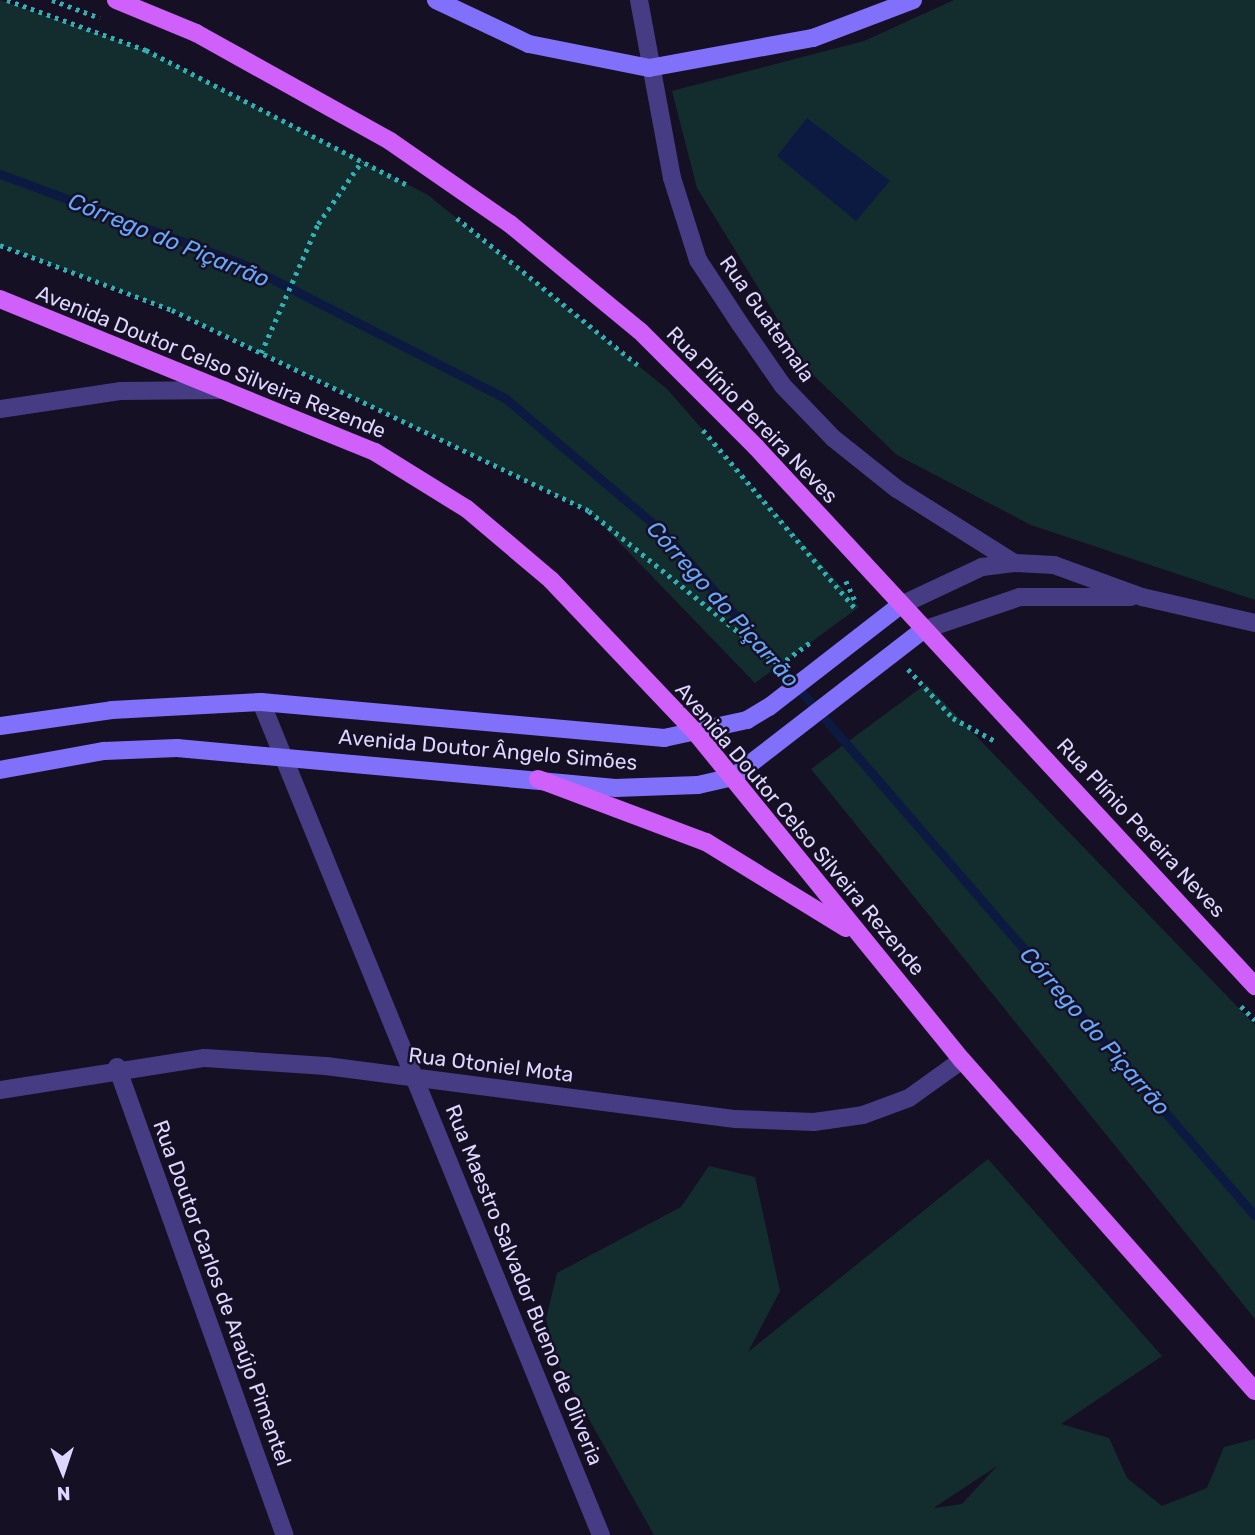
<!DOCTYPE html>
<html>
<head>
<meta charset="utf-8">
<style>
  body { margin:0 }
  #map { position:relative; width:1255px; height:1535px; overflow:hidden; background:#161025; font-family:Rubik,sans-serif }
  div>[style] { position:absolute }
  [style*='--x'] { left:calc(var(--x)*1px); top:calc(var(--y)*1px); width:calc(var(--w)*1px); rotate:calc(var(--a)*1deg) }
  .green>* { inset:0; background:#132d2f }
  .water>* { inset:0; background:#0c1a42 }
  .stream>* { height:9px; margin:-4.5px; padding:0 4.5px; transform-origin:4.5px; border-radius:4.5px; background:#0c1a42 }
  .path>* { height:4.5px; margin-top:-2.25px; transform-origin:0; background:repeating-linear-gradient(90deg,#33afb4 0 3.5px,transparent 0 8.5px) }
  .minor>* { height:18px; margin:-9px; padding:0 9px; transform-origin:9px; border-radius:9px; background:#463c83 }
  .tertiary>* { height:18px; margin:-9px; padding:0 9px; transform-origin:9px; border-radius:9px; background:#463c83 }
  .secondary>* { height:18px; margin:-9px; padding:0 9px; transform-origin:9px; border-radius:9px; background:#8170fa }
  .primary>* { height:18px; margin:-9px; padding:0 9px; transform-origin:9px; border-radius:9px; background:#d060fa }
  span { translate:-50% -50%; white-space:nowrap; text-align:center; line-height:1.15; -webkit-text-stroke:5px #161025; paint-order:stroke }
  .street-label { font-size:21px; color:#ded6fe }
  .water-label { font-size:23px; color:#67a7fa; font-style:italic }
  .north { position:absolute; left:28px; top:1437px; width:70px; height:70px; -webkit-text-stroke:5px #161025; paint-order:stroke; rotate:178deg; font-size:19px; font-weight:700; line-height:28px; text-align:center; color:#ded6fe }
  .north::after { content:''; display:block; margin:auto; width:24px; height:32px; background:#ded6fe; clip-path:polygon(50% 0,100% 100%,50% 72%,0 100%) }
</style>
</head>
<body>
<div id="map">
  <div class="green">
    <i style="clip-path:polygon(0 0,146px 50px,428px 195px,667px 389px,859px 607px,755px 683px,589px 511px,172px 310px,0 245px)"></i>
    <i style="clip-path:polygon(954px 0,1255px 0,1255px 600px,1031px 525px,897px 455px,810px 372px,697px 188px,672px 91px,864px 41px)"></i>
    <i style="clip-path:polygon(926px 684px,1255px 1025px,1255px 1319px,811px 769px)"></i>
    <i style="clip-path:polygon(evenodd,988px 1159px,1162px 1356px,1061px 1424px,1109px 1438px,1127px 1478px,1162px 1506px,1207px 1488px,1224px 1447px,1255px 1439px,1255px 1535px,654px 1535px,558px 1364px,546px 1319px,557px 1273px,681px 1207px,709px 1166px,755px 1177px,780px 1291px,748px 1352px,988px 1159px,997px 1466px,962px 1504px,935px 1508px,935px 1507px,997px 1466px)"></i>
  </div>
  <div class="water">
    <i style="clip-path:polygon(807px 118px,890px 181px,856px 221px,777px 156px)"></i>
  </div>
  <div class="stream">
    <i style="--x:0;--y:174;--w:257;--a:20.3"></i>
    <i style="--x:241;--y:263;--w:297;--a:27.1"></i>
    <i style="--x:505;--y:398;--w:209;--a:40.3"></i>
    <i style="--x:664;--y:533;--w:903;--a:49.13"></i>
  </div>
  <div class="path">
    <i style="--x:7;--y:0;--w:148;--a:19.8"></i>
    <i style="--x:146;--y:50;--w:297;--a:27.3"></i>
    <i style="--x:52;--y:0;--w:51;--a:20.6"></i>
    <i style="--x:457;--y:218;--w:233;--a:39.1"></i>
    <i style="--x:0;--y:245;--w:184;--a:20.7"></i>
    <i style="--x:172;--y:310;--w:463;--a:25.7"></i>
    <i style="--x:589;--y:511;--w:245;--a:39"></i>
    <i style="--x:779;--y:665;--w:41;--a:-36"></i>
    <i style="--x:261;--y:353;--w:141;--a:-66.2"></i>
    <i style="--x:318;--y:224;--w:77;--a:-55.1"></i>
    <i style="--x:703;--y:430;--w:235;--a:49.5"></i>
    <i style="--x:846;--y:581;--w:23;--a:65"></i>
    <i style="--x:908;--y:669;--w:67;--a:47.4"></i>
    <i style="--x:953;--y:718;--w:48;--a:28.7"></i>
    <i style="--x:1241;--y:1006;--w:20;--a:45"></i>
  </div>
  <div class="minor">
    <i style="--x:639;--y:0;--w:181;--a:79.5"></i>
    <i style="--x:672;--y:178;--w:86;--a:72.4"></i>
    <i style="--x:698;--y:260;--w:77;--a:56.7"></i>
    <i style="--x:740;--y:324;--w:75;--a:55.3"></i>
    <i style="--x:783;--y:386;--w:72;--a:46.1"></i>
    <i style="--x:833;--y:438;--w:82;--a:38.6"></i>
    <i style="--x:897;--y:489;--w:138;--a:32.3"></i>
    <i style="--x:0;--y:409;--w:121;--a:-8.5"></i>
    <i style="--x:120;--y:391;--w:105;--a:-0.5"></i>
    <i style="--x:261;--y:702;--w:900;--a:67.8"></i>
    <i style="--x:117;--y:1067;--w:497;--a:70.3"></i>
    <i style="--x:0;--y:1090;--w:207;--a:-8.9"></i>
    <i style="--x:205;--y:1058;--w:121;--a:3.8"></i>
    <i style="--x:326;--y:1066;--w:413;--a:7.4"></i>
    <i style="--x:736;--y:1119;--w:78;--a:2.2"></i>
    <i style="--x:814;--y:1122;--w:49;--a:-8.1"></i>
    <i style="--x:863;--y:1115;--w:49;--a:-20.3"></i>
    <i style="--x:909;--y:1098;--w:65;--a:-35.6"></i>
  </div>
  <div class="tertiary">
    <i style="--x:899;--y:606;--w:92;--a:-25.2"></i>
    <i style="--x:982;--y:567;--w:32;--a:-7"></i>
    <i style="--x:1014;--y:563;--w:40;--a:2.9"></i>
    <i style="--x:1054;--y:565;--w:94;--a:20"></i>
    <i style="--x:1142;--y:597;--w:116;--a:13"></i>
    <i style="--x:923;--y:630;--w:102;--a:-18.8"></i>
    <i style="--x:1020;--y:597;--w:111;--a:0"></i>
  </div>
  <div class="secondary">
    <i style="--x:436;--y:0;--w:103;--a:25.3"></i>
    <i style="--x:529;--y:44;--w:122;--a:11.3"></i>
    <i style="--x:649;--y:68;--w:167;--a:-10.4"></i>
    <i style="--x:813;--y:38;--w:107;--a:-20.8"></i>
    <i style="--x:0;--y:726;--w:113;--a:-8.1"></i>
    <i style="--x:112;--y:710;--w:149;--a:-3.1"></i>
    <i style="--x:261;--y:702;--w:405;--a:5.1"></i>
    <i style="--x:664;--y:738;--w:85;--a:-12.2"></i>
    <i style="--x:747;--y:720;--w:26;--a:-31"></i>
    <i style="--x:769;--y:707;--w:165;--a:-37.8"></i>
    <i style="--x:0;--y:770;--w:106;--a:-10.4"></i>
    <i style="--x:104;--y:751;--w:73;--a:-2.4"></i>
    <i style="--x:177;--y:748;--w:440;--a:5.2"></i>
    <i style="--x:615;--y:788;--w:83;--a:-2.1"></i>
    <i style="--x:698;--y:785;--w:36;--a:-13"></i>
    <i style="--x:733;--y:777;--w:240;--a:-37.7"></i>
  </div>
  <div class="primary">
    <i style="--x:116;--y:0;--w:87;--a:22.4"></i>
    <i style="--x:196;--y:33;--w:222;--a:29.1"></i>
    <i style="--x:390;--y:141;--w:146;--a:34.7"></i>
    <i style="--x:510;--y:224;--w:168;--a:39.5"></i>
    <i style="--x:640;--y:331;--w:164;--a:45"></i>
    <i style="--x:756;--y:447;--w:735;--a:47.21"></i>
    <i style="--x:0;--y:299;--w:405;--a:22.2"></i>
    <i style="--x:375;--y:452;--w:108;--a:31.8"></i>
    <i style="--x:467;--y:509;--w:110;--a:40.2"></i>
    <i style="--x:551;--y:580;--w:211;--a:46.5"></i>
    <i style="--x:696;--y:733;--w:422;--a:50.9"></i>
    <i style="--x:962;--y:1060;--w:442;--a:48.5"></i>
    <i style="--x:538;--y:779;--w:179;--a:20.6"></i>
    <i style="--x:706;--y:842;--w:164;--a:31.6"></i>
  </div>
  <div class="street-label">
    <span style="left:767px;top:319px;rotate:55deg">Rua Guatemala</span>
    <span style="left:211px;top:362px;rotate:22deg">Avenida Doutor Celso Silveira Rezende</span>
    <span style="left:752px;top:415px;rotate:46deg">Rua Plínio Pereira Neves</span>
    <span style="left:488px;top:750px;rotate:5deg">Avenida Doutor Ângelo Simões</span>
    <span style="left:1141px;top:828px;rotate:47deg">Rua Plínio Pereira Neves</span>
    <span style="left:800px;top:829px;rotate:50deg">Avenida Doutor Celso Silveira Rezende</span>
    <span style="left:491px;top:1065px;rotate:7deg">Rua Otoniel Mota</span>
    <span style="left:524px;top:1285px;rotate:68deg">Rua Maestro Salvador Bueno de Oliveria</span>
    <span style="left:222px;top:1293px;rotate:70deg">Rua Doutor Carlos de Araújo Pimentel</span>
  </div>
  <div class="water-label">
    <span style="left:169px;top:240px;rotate:22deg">Córrego do Piçarrão</span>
    <span style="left:723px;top:604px;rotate:48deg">Córrego do Piçarrão</span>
    <span style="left:1095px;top:1031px;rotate:49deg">Córrego do Piçarrão</span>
  </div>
  <div class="north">N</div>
</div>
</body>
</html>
